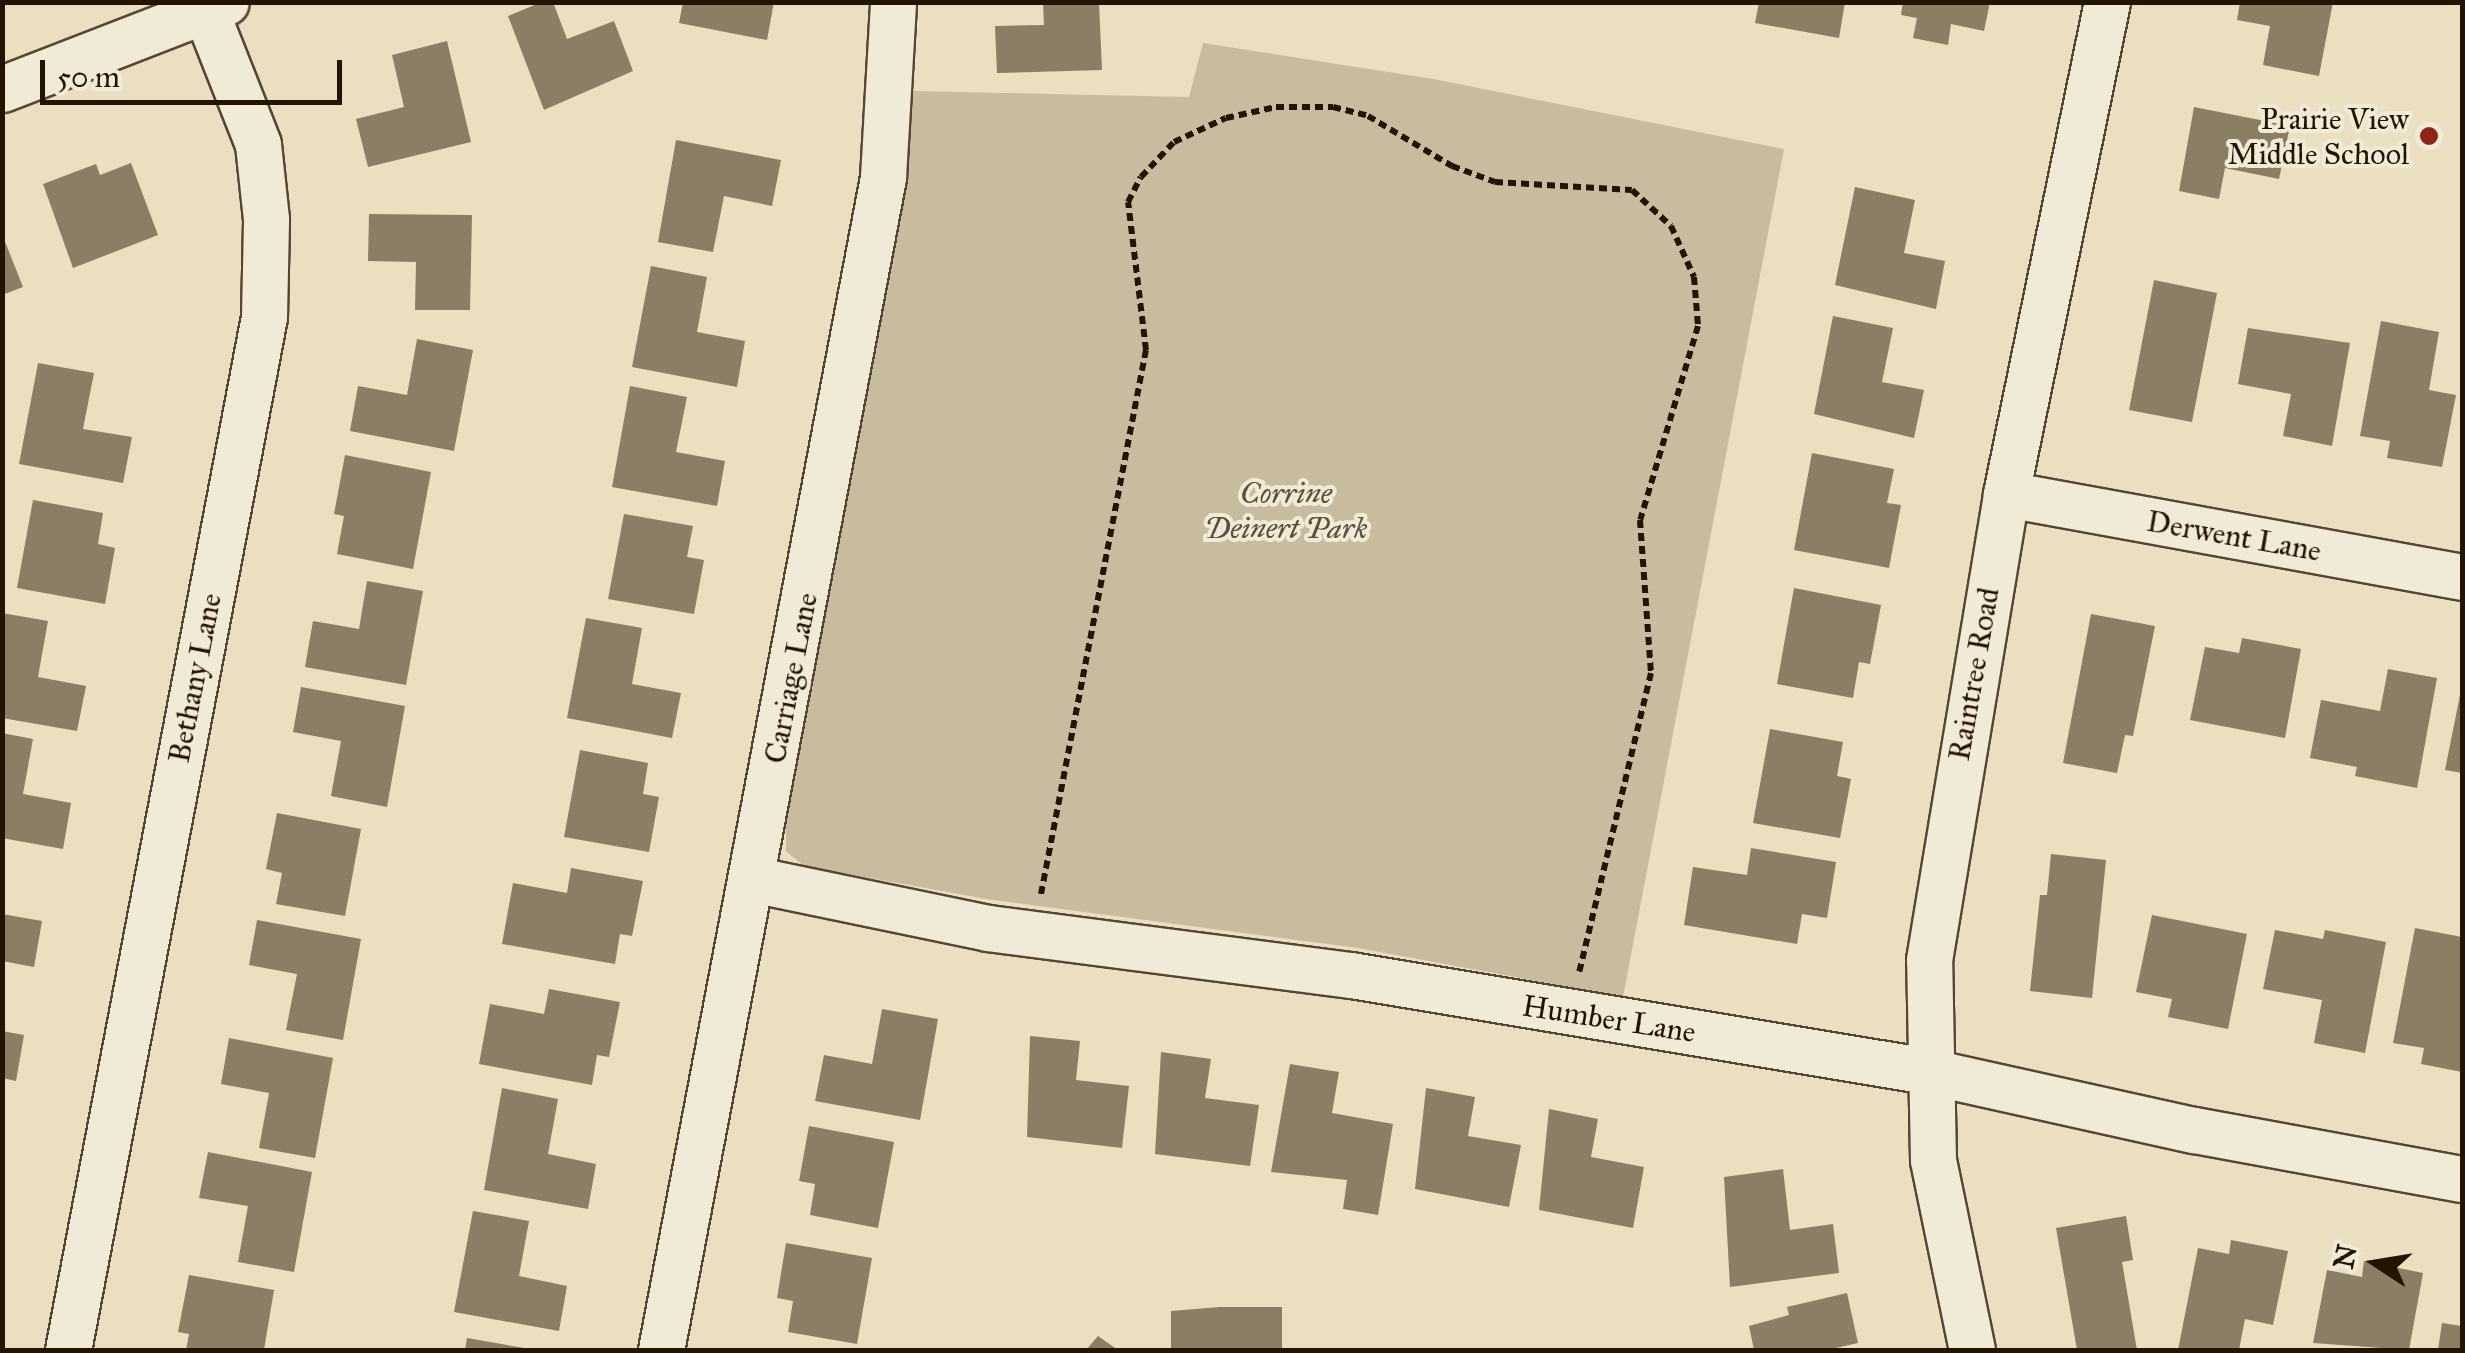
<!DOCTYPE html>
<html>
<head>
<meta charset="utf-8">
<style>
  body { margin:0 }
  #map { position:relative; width:2465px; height:1353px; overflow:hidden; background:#eadfc0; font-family:"IM FELL Great Primer",serif }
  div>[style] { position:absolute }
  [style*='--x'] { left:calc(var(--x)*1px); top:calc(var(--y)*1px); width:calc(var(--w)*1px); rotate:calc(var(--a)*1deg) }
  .green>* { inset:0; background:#c8bca0 }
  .building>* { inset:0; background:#8a7e64 }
  .path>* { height:6px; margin-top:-3px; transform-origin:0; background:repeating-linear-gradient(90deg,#231401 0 8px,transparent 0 13px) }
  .roads { filter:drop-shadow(2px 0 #554731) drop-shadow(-2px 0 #554731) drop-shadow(0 2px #554731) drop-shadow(0 -2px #554731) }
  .street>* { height:45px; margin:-22.5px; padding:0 22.5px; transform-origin:22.5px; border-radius:22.5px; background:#f1ead6 }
  .dots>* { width:28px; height:28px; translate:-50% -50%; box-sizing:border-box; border:5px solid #f1ead6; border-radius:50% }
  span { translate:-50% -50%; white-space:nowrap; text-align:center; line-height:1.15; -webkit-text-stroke:8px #f1ead6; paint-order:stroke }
  .poi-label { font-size:30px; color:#231401 }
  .right { translate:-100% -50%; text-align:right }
  .park-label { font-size:30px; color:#5d4f39; font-style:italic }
  .street-label { font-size:30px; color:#231401 }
  .frame { position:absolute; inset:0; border:5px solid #231401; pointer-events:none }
  .north { position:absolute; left:2325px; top:1213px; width:100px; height:100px; -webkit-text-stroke:8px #f1ead6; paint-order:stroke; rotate:282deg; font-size:28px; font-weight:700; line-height:40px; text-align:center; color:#231401 }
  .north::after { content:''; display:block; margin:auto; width:35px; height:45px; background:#231401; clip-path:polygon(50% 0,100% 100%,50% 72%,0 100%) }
  .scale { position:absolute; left:40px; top:60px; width:302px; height:45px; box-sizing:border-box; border:5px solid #231401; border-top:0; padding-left:12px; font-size:30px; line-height:35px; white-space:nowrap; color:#231401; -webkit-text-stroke:8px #f1ead6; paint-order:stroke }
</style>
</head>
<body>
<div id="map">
  <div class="green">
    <i style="clip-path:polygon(1203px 43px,1433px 79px,1784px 149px,1623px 997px,1358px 948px,986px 899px,804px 866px,786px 851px,786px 810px,898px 227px,913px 91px,1189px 97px)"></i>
  </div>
  <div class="building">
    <i style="clip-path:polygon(542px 2px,553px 2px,567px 39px,614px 21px,633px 71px,544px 110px,508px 16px)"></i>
    <i style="clip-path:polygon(683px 2px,774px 2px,767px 40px,679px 23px)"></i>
    <i style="clip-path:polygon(1043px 2px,1099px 2px,1102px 70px,997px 73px,995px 26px,1044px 25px)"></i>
    <i style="clip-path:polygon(1759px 2px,1845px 2px,1839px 38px,1755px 23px)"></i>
    <i style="clip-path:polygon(1903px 2px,1990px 2px,1984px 31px,1951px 24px,1948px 45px,1913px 38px,1917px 18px,1901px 15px)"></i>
    <i style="clip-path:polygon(2240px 2px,2333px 2px,2319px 76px,2263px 65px,2270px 26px,2237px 20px)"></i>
    <i style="clip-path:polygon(447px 41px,471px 142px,368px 167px,356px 119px,404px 107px,392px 55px)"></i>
    <i style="clip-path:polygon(2194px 107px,2290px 126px,2279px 179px,2225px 168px,2219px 199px,2179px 191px)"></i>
    <i style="clip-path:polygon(676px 140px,781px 160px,772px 206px,724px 196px,713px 252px,658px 242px)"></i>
    <i style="clip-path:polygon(131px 163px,158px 235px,73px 268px,43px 184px,96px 164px,100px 175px)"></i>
    <i style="clip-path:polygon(1855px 187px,1915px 200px,1904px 253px,1945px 261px,1936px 309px,1835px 285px)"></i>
    <i style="clip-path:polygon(369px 214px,472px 215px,470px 310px,415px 310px,416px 262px,368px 261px)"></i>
    <i style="clip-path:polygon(2px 234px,23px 287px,2px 295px)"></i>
    <i style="clip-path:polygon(651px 266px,707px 277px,697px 332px,745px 341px,737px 387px,632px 367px)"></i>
    <i style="clip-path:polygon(2154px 280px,2217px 293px,2192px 422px,2129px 410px)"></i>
    <i style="clip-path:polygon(1833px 316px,1893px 328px,1882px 382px,1924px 390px,1914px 438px,1814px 414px)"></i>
    <i style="clip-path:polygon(2381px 321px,2439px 332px,2429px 390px,2456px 395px,2442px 467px,2387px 458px,2390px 441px,2360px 436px)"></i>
    <i style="clip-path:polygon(2248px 328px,2350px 343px,2332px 446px,2283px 436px,2291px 394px,2238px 384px)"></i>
    <i style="clip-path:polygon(417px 339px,473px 350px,454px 451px,350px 431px,358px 386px,407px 395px)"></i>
    <i style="clip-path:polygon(38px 363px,94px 373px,83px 429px,132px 437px,123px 483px,19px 464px)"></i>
    <i style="clip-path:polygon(630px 386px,687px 397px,676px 452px,725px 461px,717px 506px,612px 487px)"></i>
    <i style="clip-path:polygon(1812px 453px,1894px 469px,1887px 503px,1901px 505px,1889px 568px,1794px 550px)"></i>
    <i style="clip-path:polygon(345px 455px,431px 472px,413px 569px,337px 554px,344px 516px,334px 514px)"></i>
    <i style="clip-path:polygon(33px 500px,103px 513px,98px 544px,115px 548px,105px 604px,17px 588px)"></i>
    <i style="clip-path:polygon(624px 514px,693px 526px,687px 557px,704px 560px,694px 614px,608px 599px)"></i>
    <i style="clip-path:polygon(367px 581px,423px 591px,406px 685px,305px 667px,313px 621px,359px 629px)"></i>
    <i style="clip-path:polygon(1794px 588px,1881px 605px,1870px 664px,1859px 662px,1853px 698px,1777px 684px)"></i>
    <i style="clip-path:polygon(2px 613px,48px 621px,38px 677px,86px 686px,77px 731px,2px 718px)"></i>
    <i style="clip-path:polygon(2091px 614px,2155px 626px,2133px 736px,2125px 735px,2117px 773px,2063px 763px)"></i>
    <i style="clip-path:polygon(586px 618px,642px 628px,632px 684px,681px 693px,672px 738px,567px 718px)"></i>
    <i style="clip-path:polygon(2242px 638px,2301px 649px,2285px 738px,2190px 720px,2205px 647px,2239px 653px)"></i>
    <i style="clip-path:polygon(2388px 669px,2437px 678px,2417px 788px,2355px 776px,2357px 767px,2310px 758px,2321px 700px,2380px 711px)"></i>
    <i style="clip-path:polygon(301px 687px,405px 706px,387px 807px,331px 796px,341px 741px,293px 732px)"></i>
    <i style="clip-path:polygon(2461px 690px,2462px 690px,2462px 773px,2445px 770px)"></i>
    <i style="clip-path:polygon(1770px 729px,1843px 742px,1837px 776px,1851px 779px,1840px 838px,1753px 823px)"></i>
    <i style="clip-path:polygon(2px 733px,33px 739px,23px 794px,71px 803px,63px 849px,2px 838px)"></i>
    <i style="clip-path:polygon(580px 750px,648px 763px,643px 794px,659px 797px,649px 852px,564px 837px)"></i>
    <i style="clip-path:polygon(277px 813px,361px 829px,345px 916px,276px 904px,282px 873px,266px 869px)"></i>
    <i style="clip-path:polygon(1751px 848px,1836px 862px,1827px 918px,1802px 914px,1797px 944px,1684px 925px,1693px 867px,1747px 875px)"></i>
    <i style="clip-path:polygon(2051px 854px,2106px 860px,2092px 998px,2030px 991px,2040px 895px,2047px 895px)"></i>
    <i style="clip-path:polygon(571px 868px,643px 881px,632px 936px,620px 934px,615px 964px,502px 944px,513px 883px,567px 893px)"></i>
    <i style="clip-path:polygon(2px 914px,42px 921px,34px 967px,2px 961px)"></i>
    <i style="clip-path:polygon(2152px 915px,2247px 934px,2228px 1029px,2168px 1017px,2172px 999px,2136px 992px)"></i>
    <i style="clip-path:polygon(257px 920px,361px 939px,343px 1040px,286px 1030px,297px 974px,249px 965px)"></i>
    <i style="clip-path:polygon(2415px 928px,2462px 937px,2462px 1072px,2421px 1064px,2424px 1048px,2393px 1043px)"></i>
    <i style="clip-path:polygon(2275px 930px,2323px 939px,2325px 930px,2386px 942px,2365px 1053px,2314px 1043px,2322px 1000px,2263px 989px)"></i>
    <i style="clip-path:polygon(549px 989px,620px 1002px,609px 1057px,597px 1055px,592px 1085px,479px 1064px,490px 1004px,544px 1014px)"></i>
    <i style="clip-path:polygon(882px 1009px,938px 1019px,920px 1120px,815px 1101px,824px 1055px,872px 1064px)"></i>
    <i style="clip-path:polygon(2px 1031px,24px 1035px,16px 1081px,2px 1078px)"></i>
    <i style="clip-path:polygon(1030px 1036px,1080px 1041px,1076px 1080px,1129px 1086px,1122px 1148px,1027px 1137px)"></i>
    <i style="clip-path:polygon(229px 1038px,333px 1058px,315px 1158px,259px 1148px,269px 1093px,221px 1084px)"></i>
    <i style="clip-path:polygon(1161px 1052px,1211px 1059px,1205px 1098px,1259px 1105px,1250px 1166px,1155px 1154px)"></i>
    <i style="clip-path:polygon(1290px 1064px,1339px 1072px,1332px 1113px,1393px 1124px,1378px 1215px,1343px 1209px,1347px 1180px,1271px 1172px)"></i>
    <i style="clip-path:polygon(502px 1088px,558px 1099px,548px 1154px,596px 1164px,588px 1209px,484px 1190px)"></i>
    <i style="clip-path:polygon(1426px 1088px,1475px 1097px,1468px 1136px,1521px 1145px,1509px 1207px,1415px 1189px)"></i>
    <i style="clip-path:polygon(1549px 1109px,1598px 1119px,1591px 1157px,1644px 1167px,1633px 1228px,1539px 1210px)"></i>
    <i style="clip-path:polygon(809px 1126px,894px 1142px,878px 1228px,810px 1215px,815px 1184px,799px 1181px)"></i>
    <i style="clip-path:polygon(208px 1152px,312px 1172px,294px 1272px,238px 1262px,248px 1206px,199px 1198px)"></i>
    <i style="clip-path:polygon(1783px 1169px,1790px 1230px,1833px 1224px,1839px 1273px,1730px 1287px,1724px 1177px)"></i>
    <i style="clip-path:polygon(473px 1211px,529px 1221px,519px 1276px,567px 1286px,559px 1331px,454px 1312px)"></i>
    <i style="clip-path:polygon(2126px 1216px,2133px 1260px,2122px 1262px,2137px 1350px,2077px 1350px,2056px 1228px)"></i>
    <i style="clip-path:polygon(2231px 1240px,2288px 1251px,2273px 1325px,2245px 1319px,2239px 1350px,2178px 1350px,2198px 1248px,2229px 1254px)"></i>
    <i style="clip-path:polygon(786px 1243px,872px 1258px,857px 1344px,788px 1332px,793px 1301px,777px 1298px)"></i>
    <i style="clip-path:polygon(2364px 1261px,2423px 1273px,2409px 1350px,2313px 1343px,2327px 1270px,2362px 1277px)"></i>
    <i style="clip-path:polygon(189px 1275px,274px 1290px,264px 1350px,186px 1350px,189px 1334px,178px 1332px)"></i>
    <i style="clip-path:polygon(1847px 1293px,1858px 1343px,1827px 1350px,1754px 1350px,1749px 1326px,1789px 1315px,1787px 1307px)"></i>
    <i style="clip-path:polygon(1220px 1307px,1282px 1307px,1282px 1350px,1171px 1350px,1171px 1311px)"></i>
    <i style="clip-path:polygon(2442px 1323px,2462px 1326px,2462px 1350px,2438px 1350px)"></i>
    <i style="clip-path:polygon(1098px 1336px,1118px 1350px,1086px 1350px)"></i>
    <i style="clip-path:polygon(467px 1338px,530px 1349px,530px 1350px,465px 1350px)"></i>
  </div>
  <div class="path">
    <i style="--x:1041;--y:894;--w:554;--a:-79.08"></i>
    <i style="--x:1146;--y:350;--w:149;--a:-96.9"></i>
    <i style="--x:1128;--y:202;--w:28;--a:-63"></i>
    <i style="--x:1141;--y:177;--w:48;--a:-46.7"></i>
    <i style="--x:1174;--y:142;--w:57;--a:-24.8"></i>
    <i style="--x:1226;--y:118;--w:51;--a:-12.4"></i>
    <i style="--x:1276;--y:107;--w:57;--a:0"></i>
    <i style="--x:1333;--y:107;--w:36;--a:14"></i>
    <i style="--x:1368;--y:116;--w:98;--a:30.8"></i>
    <i style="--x:1452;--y:166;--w:46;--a:20.4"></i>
    <i style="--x:1495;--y:182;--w:137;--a:3.3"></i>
    <i style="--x:1632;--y:190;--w:53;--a:42.7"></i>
    <i style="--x:1671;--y:226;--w:56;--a:65.7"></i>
    <i style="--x:1694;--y:277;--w:49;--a:85.3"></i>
    <i style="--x:1698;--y:326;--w:202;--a:106.6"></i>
    <i style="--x:1640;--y:520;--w:153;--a:85.9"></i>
    <i style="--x:1651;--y:673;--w:308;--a:103.5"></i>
  </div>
  <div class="roads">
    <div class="street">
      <i style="--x:2;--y:89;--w:240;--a:-21.2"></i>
      <i style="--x:2006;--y:494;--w:463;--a:10.3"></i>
      <i style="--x:752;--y:879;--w:241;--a:11.7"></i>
      <i style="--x:988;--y:928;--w:366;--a:7.4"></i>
      <i style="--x:1351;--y:975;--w:584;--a:9.46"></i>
      <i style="--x:1927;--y:1071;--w:273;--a:12.5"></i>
      <i style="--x:2194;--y:1130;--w:272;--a:10.4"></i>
      <i style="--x:68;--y:1350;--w:1051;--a:-79.26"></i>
      <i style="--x:264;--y:317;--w:98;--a:-88.8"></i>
      <i style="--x:266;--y:219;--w:75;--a:-96.1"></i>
      <i style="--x:258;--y:144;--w:153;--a:-111.5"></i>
      <i style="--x:661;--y:1350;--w:1194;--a:-79.28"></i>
      <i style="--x:883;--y:177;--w:175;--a:-86.7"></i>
      <i style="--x:1972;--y:1350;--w:194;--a:-101.6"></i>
      <i style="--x:1933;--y:1160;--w:200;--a:-91.1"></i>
      <i style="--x:1929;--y:960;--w:472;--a:-80.6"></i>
      <i style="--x:2006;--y:494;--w:502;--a:-78.4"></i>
    </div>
  </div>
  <div class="dots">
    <i style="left:2429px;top:136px;background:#8f2418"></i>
  </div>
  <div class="poi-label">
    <span class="right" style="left:2409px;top:136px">Prairie View<br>Middle School</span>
  </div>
  <div class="park-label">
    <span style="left:1286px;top:510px">Corrine<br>Deinert Park</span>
  </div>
  <div class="street-label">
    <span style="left:2234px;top:536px;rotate:10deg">Derwent Lane</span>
    <span style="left:1974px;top:674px;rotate:-80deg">Raintree Road</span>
    <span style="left:195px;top:678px;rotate:-79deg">Bethany Lane</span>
    <span style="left:791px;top:678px;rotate:-79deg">Carriage Lane</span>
    <span style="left:1609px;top:1019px;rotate:9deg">Humber Lane</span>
  </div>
  <div class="frame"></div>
  <div class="north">N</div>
  <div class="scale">50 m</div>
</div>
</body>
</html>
